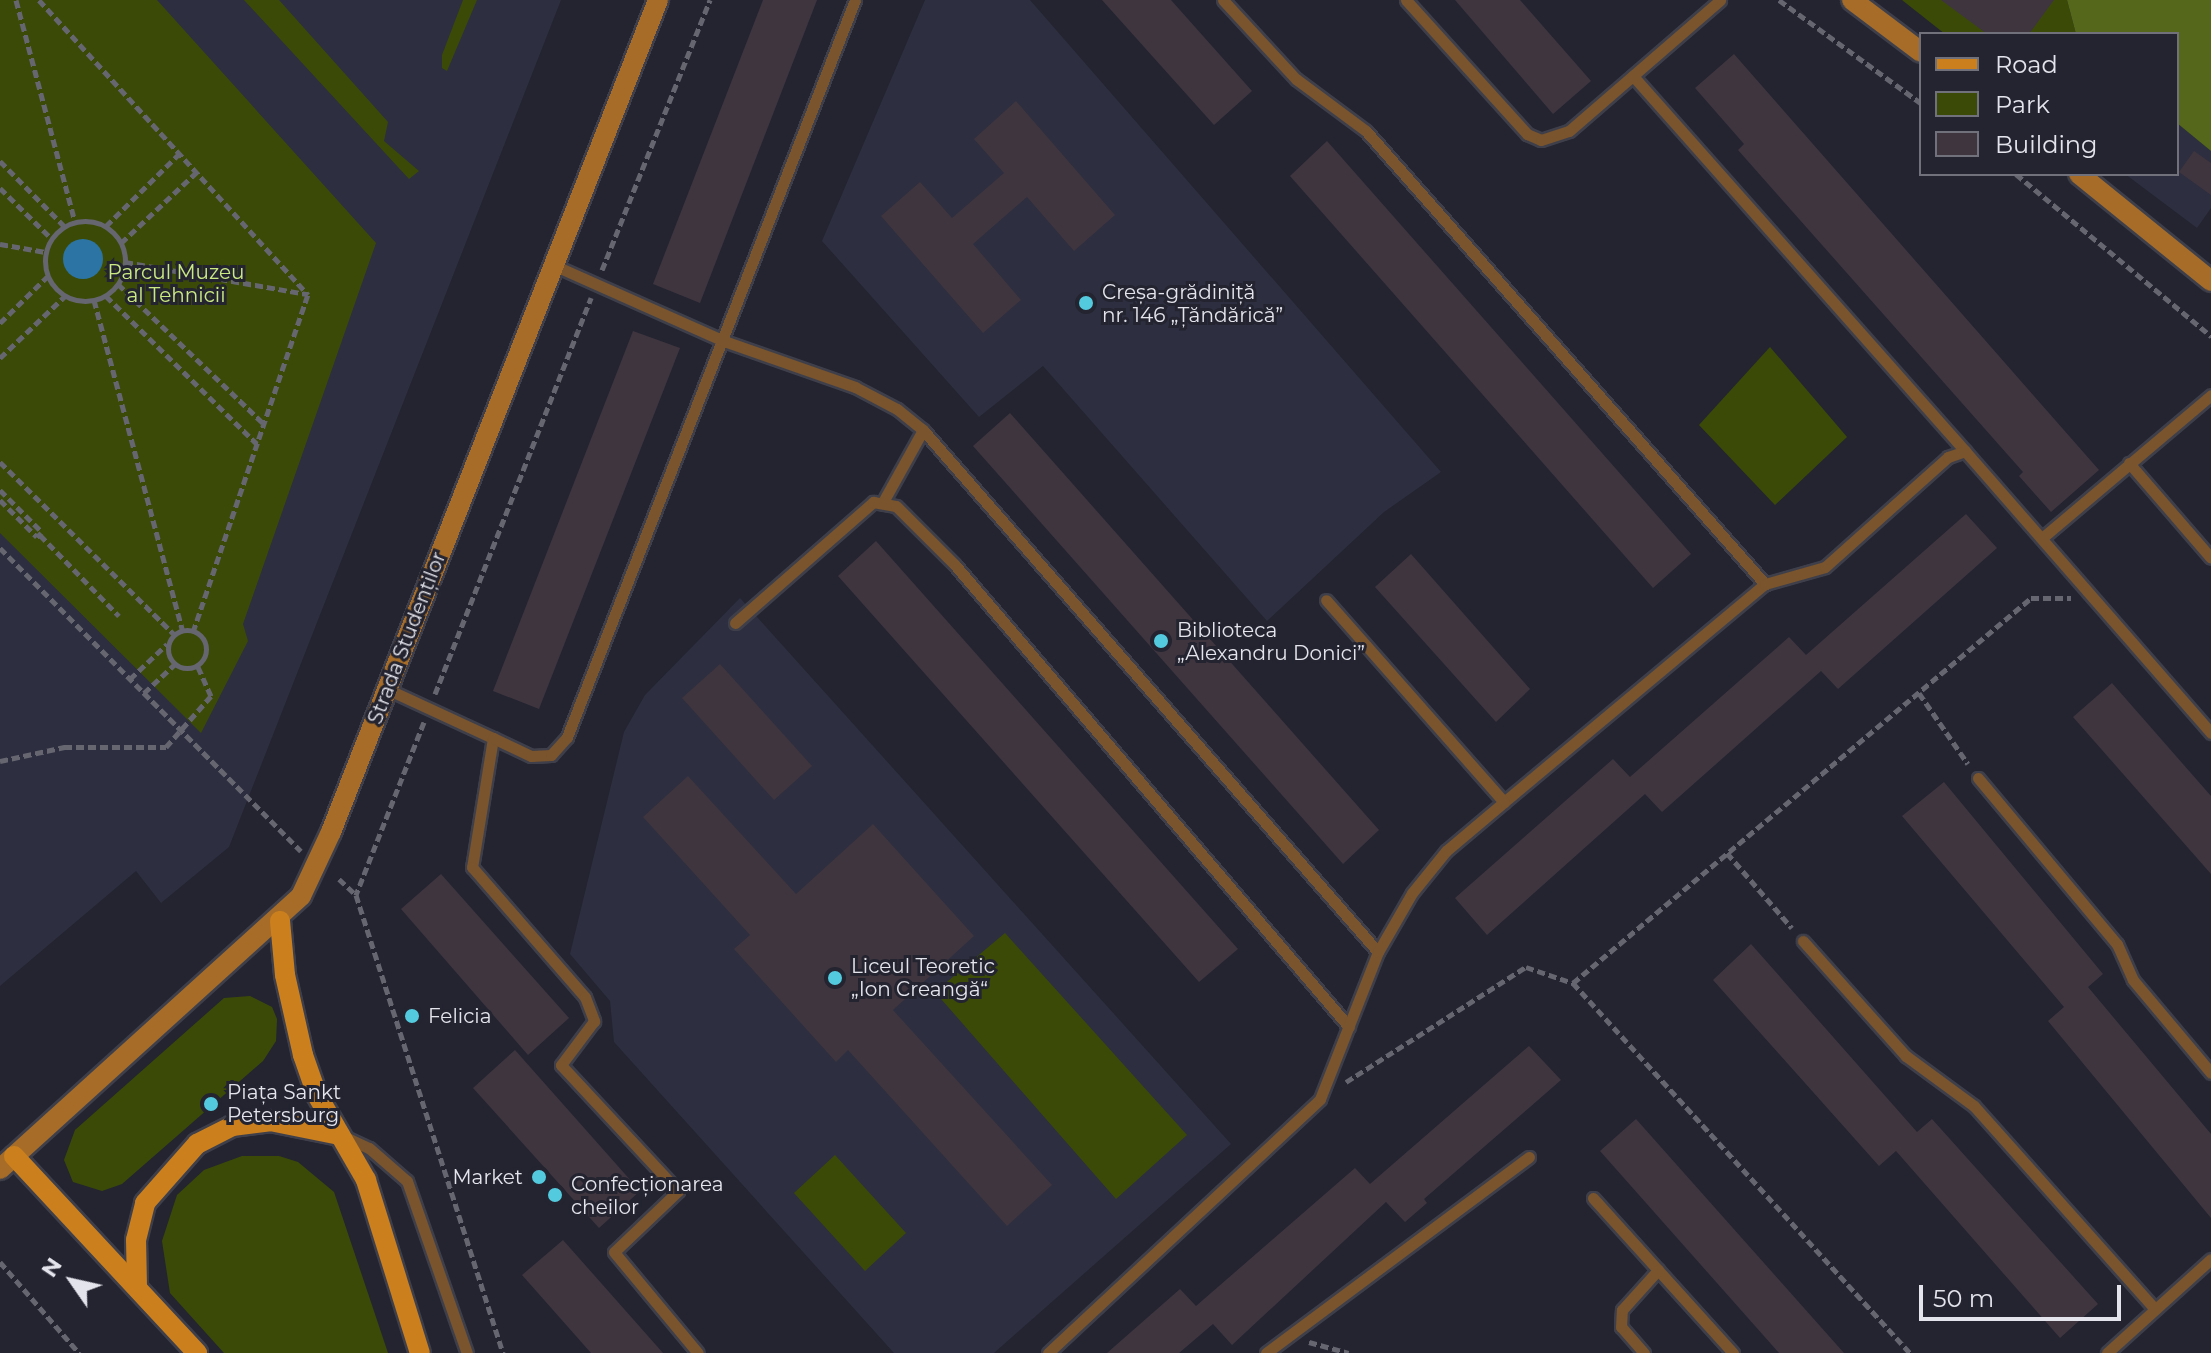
<!DOCTYPE html>
<html>
<head>
<meta charset="utf-8">
<style>
  body { margin:0 }
  #map { position:relative; width:2211px; height:1353px; overflow:hidden; background:#232430; font-family:Montserrat,sans-serif }
  div>[style] { position:absolute }
  [style*='--x'] { left:calc(var(--x)*1px); top:calc(var(--y)*1px); width:calc(var(--w)*1px); rotate:calc(var(--a)*1deg) }
  .built>* { inset:0; background:#2d2e3f }
  .green>* { inset:0; background:#3b4b07 }
  .forest>* { inset:0; background:#54671a }
  .water>* { inset:0; background:#2c74a4 }
  .round { border-radius:50% }
  .building>* { inset:0; background:#3f353f }
  .path>* { height:5px; margin-top:-2.5px; transform-origin:0; background:repeating-linear-gradient(90deg,#666671 0 8px,transparent 0 12px) }
  .path>.ring { margin:-2.5px; padding:0; box-sizing:content-box; background:none; border:5px solid #666671; border-radius:50% }
  .roads { filter:drop-shadow(2px 0 #3e3f4a) drop-shadow(-2px 0 #3e3f4a) drop-shadow(0 2px #3e3f4a) drop-shadow(0 -2px #3e3f4a) }
  .service>* { height:11px; margin:-5.5px; padding:0 5.5px; transform-origin:5.5px; border-radius:5.5px; background:#79542d }
  .secondary>* { height:20px; margin:-10px; padding:0 10px; transform-origin:10px; border-radius:10px; background:#a76d28 }
  .primary>* { height:20px; margin:-10px; padding:0 10px; transform-origin:10px; border-radius:10px; background:#cb801d }
  .dots>* { width:22px; height:22px; translate:-50% -50%; box-sizing:border-box; border:4px solid #232430; border-radius:50% }
  span { translate:-50% -50%; white-space:nowrap; text-align:center; line-height:1.15; -webkit-text-stroke:6px #232430; paint-order:stroke }
  .park-label { font-size:20px; color:#cbe983 }
  .poi-label { font-size:20px; color:#e4e4ec }
  .left { translate:0 -50%; text-align:left }
  .right { translate:-100% -50%; text-align:right }
  .street-label { font-size:20px; color:#e4e4ec }
  .legend { position:absolute; left:1919px; top:32px; width:260px; height:144px; box-sizing:border-box; background:#232430; border:2px solid #70717b; margin:0; padding:10px 14px; list-style:none; font-size:24px; color:#e4e4ec }
  .legend li { display:flex; align-items:center; gap:16px; height:40px }
  .legend b { width:40px; border:2px solid #70717b }
  .north { position:absolute; left:32px; top:1241px; width:80px; height:80px; -webkit-text-stroke:6px #232430; paint-order:stroke; rotate:304deg; font-size:22px; font-weight:700; line-height:32px; text-align:center; color:#e4e4ec }
  .north::after { content:''; display:block; margin:auto; width:28px; height:36px; background:#e4e4ec; clip-path:polygon(50% 0,100% 100%,50% 72%,0 100%) }
  .scale { position:absolute; left:1919px; top:1285px; width:202px; height:36px; box-sizing:border-box; border:4px solid #e4e4ec; border-top:0; padding-left:10px; font-size:24px; line-height:28px; white-space:nowrap; color:#e4e4ec; -webkit-text-stroke:6px #232430; paint-order:stroke }
</style>
</head>
<body>
<div id="map">
  <div class="built">
    <i style="clip-path:polygon(0 0,561px 0,229px 847px,161px 903px,136px 871px,0 986px)"></i>
    <i style="clip-path:polygon(925px 0,1030px 0,1441px 472px,1384px 512px,1267px 621px,1043px 366px,979px 417px,822px 241px)"></i>
    <i style="clip-path:polygon(2178px 123px,2211px 151px,2211px 208px,2197px 228px,2125px 174px,2177px 174px)"></i>
    <i style="clip-path:polygon(740px 598px,1231px 1144px,994px 1353px,894px 1353px,614px 1042px,610px 1001px,570px 954px,624px 732px,645px 695px)"></i>
  </div>
  <div class="green">
    <i style="clip-path:polygon(0 0,157px 0,376px 243px,243px 624px,248px 641px,201px 733px,0 533px)"></i>
    <i style="clip-path:polygon(244px 0,279px 0,388px 122px,384px 141px,419px 171px,409px 179px)"></i>
    <i style="clip-path:polygon(463px 0,477px 0,447px 71px,442px 68px,442px 55px)"></i>
    <i style="clip-path:polygon(1902px 0,2067px 0,2076px 34px,1945px 34px)"></i>
    <i style="clip-path:polygon(1770px 347px,1847px 437px,1775px 505px,1699px 425px)"></i>
    <i style="clip-path:polygon(1005px 933px,1187px 1135px,1116px 1199px,935px 992px)"></i>
    <i style="clip-path:polygon(250px 996px,272px 1007px,277px 1019px,276px 1041px,263px 1061px,122px 1184px,102px 1191px,73px 1182px,64px 1160px,75px 1130px,224px 998px)"></i>
    <i style="clip-path:polygon(835px 1155px,906px 1233px,865px 1271px,794px 1193px)"></i>
    <i style="clip-path:polygon(242px 1156px,279px 1156px,298px 1162px,334px 1192px,388px 1353px,224px 1353px,170px 1293px,162px 1241px,177px 1195px,204px 1170px)"></i>
  </div>
  <div class="forest">
    <i style="clip-path:polygon(2067px 0,2211px 0,2211px 151px,2177px 123px,2177px 34px,2076px 34px)"></i>
  </div>
  <div class="water">
    <i class="round" style="left:63px;top:239px;width:40px;height:40px"></i>
  </div>
  <div class="building">
    <i style="clip-path:polygon(763px 0,817px 0,700px 303px,653px 284px)"></i>
    <i style="clip-path:polygon(1102px 0,1171px 0,1252px 91px,1214px 125px)"></i>
    <i style="clip-path:polygon(1455px 0,1520px 0,1591px 81px,1553px 114px)"></i>
    <i style="clip-path:polygon(1941px 0,2054px 0,2029px 34px,1987px 34px)"></i>
    <i style="clip-path:polygon(1734px 54px,2099px 470px,2051px 512px,2019px 476px,2023px 472px,1738px 150px,1744px 144px,1695px 88px)"></i>
    <i style="clip-path:polygon(1016px 101px,1115px 215px,1074px 251px,1027px 197px,973px 244px,1021px 300px,983px 333px,881px 216px,920px 182px,952px 218px,1004px 173px,974px 139px)"></i>
    <i style="clip-path:polygon(1327px 141px,1691px 554px,1653px 588px,1290px 176px)"></i>
    <i style="clip-path:polygon(2194px 151px,2211px 163px,2211px 195px,2179px 172px)"></i>
    <i style="clip-path:polygon(633px 331px,680px 348px,539px 709px,493px 691px)"></i>
    <i style="clip-path:polygon(1010px 413px,1379px 830px,1343px 864px,973px 446px)"></i>
    <i style="clip-path:polygon(1966px 514px,1997px 548px,1838px 689px,1821px 671px,1662px 812px,1645px 794px,1487px 935px,1455px 898px,1613px 759px,1630px 777px,1789px 637px,1806px 655px)"></i>
    <i style="clip-path:polygon(876px 541px,1238px 949px,1199px 982px,838px 576px)"></i>
    <i style="clip-path:polygon(1411px 554px,1530px 689px,1496px 722px,1375px 587px)"></i>
    <i style="clip-path:polygon(720px 664px,812px 766px,774px 800px,682px 698px)"></i>
    <i style="clip-path:polygon(2112px 683px,2211px 796px,2211px 874px,2073px 717px)"></i>
    <i style="clip-path:polygon(688px 776px,796px 894px,873px 824px,974px 936px,893px 1010px,1052px 1185px,1007px 1226px,848px 1050px,836px 1062px,734px 949px,750px 935px,643px 817px)"></i>
    <i style="clip-path:polygon(1944px 782px,2103px 974px,2088px 987px,2211px 1134px,2211px 1218px,2048px 1021px,2064px 1007px,1902px 816px)"></i>
    <i style="clip-path:polygon(441px 874px,569px 1018px,528px 1055px,401px 909px)"></i>
    <i style="clip-path:polygon(1751px 944px,1917px 1132px,1932px 1119px,2098px 1304px,2060px 1338px,1896px 1151px,1879px 1166px,1713px 980px)"></i>
    <i style="clip-path:polygon(1529px 1046px,1561px 1080px,1424px 1199px,1427px 1203px,1405px 1222px,1386px 1202px,1232px 1345px,1213px 1324px,1179px 1353px,1107px 1353px,1180px 1289px,1196px 1306px,1355px 1168px,1370px 1184px)"></i>
    <i style="clip-path:polygon(515px 1050px,640px 1191px,599px 1228px,473px 1088px)"></i>
    <i style="clip-path:polygon(1636px 1119px,1844px 1353px,1779px 1353px,1600px 1151px)"></i>
    <i style="clip-path:polygon(563px 1240px,663px 1353px,591px 1353px,522px 1275px)"></i>
  </div>
  <div class="path">
    <i style="--x:16;--y:0;--w:229;--a:75.1"></i>
    <i style="--x:39;--y:0;--w:399;--a:47.6"></i>
    <i style="--x:1779;--y:0;--w:175;--a:36"></i>
    <i style="--x:0;--y:161;--w:91;--a:45.4"></i>
    <i style="--x:2016;--y:174;--w:254;--a:39.7"></i>
    <i style="--x:0;--y:188;--w:71;--a:44.4"></i>
    <i class="ring" style="left:45px;top:221px;width:75px;height:75px"></i>
    <i style="--x:106;--y:226;--w:105;--a:-44.6"></i>
    <i style="--x:121;--y:243;--w:104;--a:-43.1"></i>
    <i style="--x:0;--y:244;--w:46;--a:10.1"></i>
    <i style="--x:125;--y:262;--w:185;--a:10"></i>
    <i style="--x:602;--y:270;--w:291;--a:-68.2"></i>
    <i style="--x:118;--y:284;--w:202;--a:43.8"></i>
    <i style="--x:106;--y:296;--w:211;--a:44.4"></i>
    <i style="--x:94;--y:300;--w:343;--a:75"></i>
    <i style="--x:0;--y:323;--w:66;--a:-44.4"></i>
    <i style="--x:0;--y:358;--w:90;--a:-43.6"></i>
    <i style="--x:0;--y:462;--w:246;--a:44.7"></i>
    <i style="--x:0;--y:490;--w:59;--a:45"></i>
    <i style="--x:0;--y:500;--w:52;--a:45"></i>
    <i style="--x:37;--y:537;--w:6;--a:-45"></i>
    <i style="--x:40;--y:535;--w:113;--a:45.7"></i>
    <i style="--x:0;--y:548;--w:427;--a:45.2"></i>
    <i class="ring" style="left:168px;top:630px;width:33px;height:33px"></i>
    <i style="--x:193;--y:632;--w:356;--a:-71.2"></i>
    <i style="--x:130;--y:679;--w:51;--a:-43.4"></i>
    <i style="--x:144;--y:693;--w:42;--a:-43.1"></i>
    <i style="--x:1919;--y:693;--w:86;--a:55.4"></i>
    <i style="--x:435;--y:694;--w:426;--a:-68.5"></i>
    <i style="--x:424;--y:722;--w:186;--a:111.5"></i>
    <i style="--x:356;--y:895;--w:481;--a:72.2"></i>
    <i style="--x:0;--y:761;--w:66;--a:-12.3"></i>
    <i style="--x:64;--y:747;--w:102;--a:0"></i>
    <i style="--x:166;--y:747;--w:68;--a:-48.6"></i>
    <i style="--x:211;--y:696;--w:34;--a:-114"></i>
    <i style="--x:1727;--y:853;--w:99;--a:49.1"></i>
    <i style="--x:339;--y:879;--w:22;--a:43"></i>
    <i style="--x:1573;--y:983;--w:500;--a:47.67"></i>
    <i style="--x:1346;--y:1082;--w:214;--a:-32.6"></i>
    <i style="--x:1526;--y:967;--w:50;--a:18.8"></i>
    <i style="--x:1573;--y:983;--w:598;--a:-40.05"></i>
    <i style="--x:2031;--y:598;--w:40;--a:0"></i>
    <i style="--x:0;--y:1262;--w:121;--a:49"></i>
    <i style="--x:1309;--y:1342;--w:41;--a:15.4"></i>
  </div>
  <div class="roads">
    <div class="service">
      <i style="--x:1223;--y:0;--w:108;--a:47.3"></i>
      <i style="--x:1296;--y:79;--w:87;--a:36.6"></i>
      <i style="--x:1366;--y:131;--w:604;--a:48.63"></i>
      <i style="--x:1406;--y:0;--w:181;--a:47.9"></i>
      <i style="--x:1527;--y:134;--w:15;--a:23"></i>
      <i style="--x:1541;--y:140;--w:29;--a:-18"></i>
      <i style="--x:1569;--y:131;--w:200;--a:-40.9"></i>
      <i style="--x:1633;--y:76;--w:501;--a:48.48"></i>
      <i style="--x:551;--y:264;--w:189;--a:24"></i>
      <i style="--x:724;--y:341;--w:139;--a:19.3"></i>
      <i style="--x:855;--y:387;--w:47;--a:27.6"></i>
      <i style="--x:897;--y:409;--w:33;--a:39"></i>
      <i style="--x:923;--y:430;--w:80;--a:119.1"></i>
      <i style="--x:923;--y:430;--w:692;--a:48.92"></i>
      <i style="--x:2129;--y:463;--w:125;--a:49.2"></i>
      <i style="--x:2042;--y:538;--w:221;--a:-40.2"></i>
      <i style="--x:735;--y:623;--w:184;--a:-41.2"></i>
      <i style="--x:873;--y:502;--w:23;--a:10"></i>
      <i style="--x:896;--y:506;--w:83;--a:45"></i>
      <i style="--x:955;--y:565;--w:607;--a:49.54"></i>
      <i style="--x:387;--y:689;--w:117;--a:24.8"></i>
      <i style="--x:493;--y:738;--w:131;--a:99.2"></i>
      <i style="--x:472;--y:867;--w:172;--a:49"></i>
      <i style="--x:585;--y:997;--w:26;--a:69"></i>
      <i style="--x:594;--y:1021;--w:55;--a:126.9"></i>
      <i style="--x:561;--y:1065;--w:172;--a:47.1"></i>
      <i style="--x:678;--y:1191;--w:88;--a:136.4"></i>
      <i style="--x:614;--y:1252;--w:131;--a:50.3"></i>
      <i style="--x:493;--y:738;--w:42;--a:25.3"></i>
      <i style="--x:531;--y:756;--w:20;--a:-3"></i>
      <i style="--x:551;--y:755;--w:24;--a:-48"></i>
      <i style="--x:567;--y:737;--w:791;--a:-68.66"></i>
      <i style="--x:1978;--y:778;--w:217;--a:50.1"></i>
      <i style="--x:2117;--y:944;--w:39;--a:66"></i>
      <i style="--x:2133;--y:980;--w:121;--a:50"></i>
      <i style="--x:1504;--y:802;--w:340;--a:-39.9"></i>
      <i style="--x:1765;--y:584;--w:62;--a:-15.8"></i>
      <i style="--x:1825;--y:567;--w:165;--a:-41.8"></i>
      <i style="--x:1948;--y:457;--w:18;--a:-19"></i>
      <i style="--x:1965;--y:451;--w:374;--a:48.9"></i>
      <i style="--x:1803;--y:941;--w:154;--a:48.2"></i>
      <i style="--x:1906;--y:1056;--w:84;--a:36.3"></i>
      <i style="--x:1974;--y:1106;--w:272;--a:48.3"></i>
      <i style="--x:345;--y:1137;--w:26;--a:25"></i>
      <i style="--x:369;--y:1148;--w:50;--a:41"></i>
      <i style="--x:407;--y:1181;--w:182;--a:70.8"></i>
      <i style="--x:1593;--y:1198;--w:209;--a:47.9"></i>
      <i style="--x:1048;--y:1353;--w:372;--a:-43"></i>
      <i style="--x:1320;--y:1099;--w:158;--a:-68.5"></i>
      <i style="--x:1378;--y:952;--w:68;--a:-60"></i>
      <i style="--x:1412;--y:893;--w:54;--a:-51"></i>
      <i style="--x:1446;--y:851;--w:76;--a:-40.2"></i>
      <i style="--x:1504;--y:802;--w:269;--a:-131.4"></i>
      <i style="--x:1266;--y:1353;--w:328;--a:-36.7"></i>
      <i style="--x:1644;--y:1353;--w:35;--a:-131"></i>
      <i style="--x:1621;--y:1327;--w:17;--a:-87"></i>
      <i style="--x:1622;--y:1310;--w:54;--a:-48"></i>
      <i style="--x:2107;--y:1353;--w:140;--a:-42.1"></i>
    </div>
    <div class="secondary">
      <i style="--x:1852;--y:0;--w:86;--a:37"></i>
      <i style="--x:2079;--y:174;--w:170;--a:39"></i>
      <i style="--x:0;--y:1169;--w:406;--a:-42.2"></i>
      <i style="--x:301;--y:896;--w:71;--a:-64.9"></i>
      <i style="--x:331;--y:832;--w:894;--a:-68.54"></i>
    </div>
    <div class="primary">
      <i style="--x:280;--y:921;--w:54;--a:84.7"></i>
      <i style="--x:285;--y:975;--w:82;--a:77.3"></i>
      <i style="--x:303;--y:1055;--w:42;--a:70.7"></i>
      <i style="--x:317;--y:1095;--w:98;--a:60"></i>
      <i style="--x:366;--y:1180;--w:181;--a:72.7"></i>
      <i style="--x:14;--y:1156;--w:269;--a:47.1"></i>
      <i style="--x:137;--y:1287;--w:47;--a:-91.2"></i>
      <i style="--x:136;--y:1240;--w:38;--a:-76"></i>
      <i style="--x:145;--y:1203;--w:79;--a:-48.6"></i>
      <i style="--x:197;--y:1144;--w:39;--a:-27"></i>
      <i style="--x:232;--y:1126;--w:38;--a:-7"></i>
      <i style="--x:270;--y:1121;--w:71;--a:11.3"></i>
    </div>
  </div>
  <div class="dots">
    <i style="left:1086px;top:303px;background:#54cade"></i>
    <i style="left:1161px;top:641px;background:#54cade"></i>
    <i style="left:835px;top:978px;background:#54cade"></i>
    <i style="left:412px;top:1016px;background:#54cade"></i>
    <i style="left:211px;top:1104px;background:#54cade"></i>
    <i style="left:539px;top:1177px;background:#54cade"></i>
    <i style="left:555px;top:1195px;background:#54cade"></i>
  </div>
  <div class="park-label">
    <span style="left:176px;top:284px">Parcul Muzeu<br>al Tehnicii</span>
  </div>
  <div class="poi-label">
    <span class="left" style="left:1102px;top:304px">Creșa-grădiniță<br>nr. 146 „Țăndărică”</span>
    <span class="left" style="left:1177px;top:642px">Biblioteca<br>„Alexandru Donici”</span>
    <span class="left" style="left:851px;top:978px">Liceul Teoretic<br>„Ion Creangă“</span>
    <span class="left" style="left:428px;top:1016px">Felicia</span>
    <span class="left" style="left:227px;top:1104px">Piața Sankt<br>Petersburg</span>
    <span class="right" style="left:523px;top:1177px">Market</span>
    <span class="left" style="left:571px;top:1196px">Confecționarea<br>cheilor</span>
  </div>
  <div class="street-label">
    <span style="left:407px;top:638px;rotate:-69deg">Strada Studenților</span>
  </div>
  <ul class="legend">
  <li><b style="height:10px;background:#cb801d"></b>Road</li>
  <li><b style="height:22px;background:#3b4b07"></b>Park</li>
  <li><b style="height:22px;background:#3f353f"></b>Building</li>
  </ul>
  <div class="north">N</div>
  <div class="scale">50 m</div>
</div>
</body>
</html>
